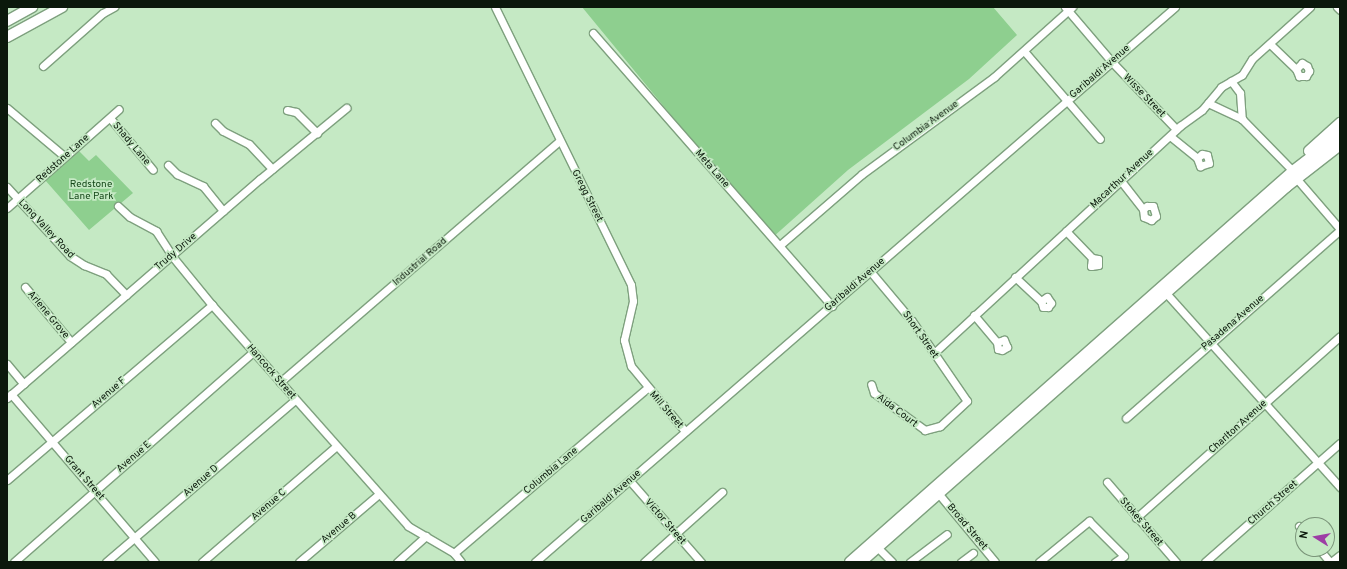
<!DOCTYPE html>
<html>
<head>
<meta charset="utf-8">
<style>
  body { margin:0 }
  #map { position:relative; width:1347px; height:569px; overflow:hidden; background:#c5e9c4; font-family:Overpass,sans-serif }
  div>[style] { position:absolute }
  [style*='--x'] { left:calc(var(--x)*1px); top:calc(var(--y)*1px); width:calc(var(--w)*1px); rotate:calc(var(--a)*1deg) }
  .green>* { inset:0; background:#8ecf8f }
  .roads { filter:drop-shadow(1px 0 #7ea07e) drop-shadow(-1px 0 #7ea07e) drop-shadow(0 1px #7ea07e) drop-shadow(0 -1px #7ea07e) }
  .minor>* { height:7px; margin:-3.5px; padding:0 3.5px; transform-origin:3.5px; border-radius:3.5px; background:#fff }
  .highway>* { height:10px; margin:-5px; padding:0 5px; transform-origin:5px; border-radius:5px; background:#fff }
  span { translate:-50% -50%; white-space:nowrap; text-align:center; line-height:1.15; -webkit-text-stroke:3.5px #c5e9c4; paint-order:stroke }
  .street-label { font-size:10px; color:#0b180b }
  .park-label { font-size:10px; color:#154719 }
  .frame { position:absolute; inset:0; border:8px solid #0b180b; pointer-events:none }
  .north { position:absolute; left:1295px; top:517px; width:40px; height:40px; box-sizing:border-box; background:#c5e9c4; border:1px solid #7b957a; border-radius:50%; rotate:281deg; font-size:11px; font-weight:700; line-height:16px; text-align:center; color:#0b180b }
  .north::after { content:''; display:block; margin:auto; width:14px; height:18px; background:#9d3da5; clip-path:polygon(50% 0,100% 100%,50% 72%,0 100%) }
</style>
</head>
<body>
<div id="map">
  <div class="green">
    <i style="clip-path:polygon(582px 7px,993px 7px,1017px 35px,969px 79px,848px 170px,772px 238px)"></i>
    <i style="clip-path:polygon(79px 151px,89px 161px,96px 155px,133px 193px,89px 230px,45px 180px)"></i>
  </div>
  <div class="roads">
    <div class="minor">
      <i style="--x:495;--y:7;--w:309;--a:63.9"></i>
      <i style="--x:631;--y:285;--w:16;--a:83"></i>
      <i style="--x:633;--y:301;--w:40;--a:103"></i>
      <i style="--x:624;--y:340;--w:27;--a:75"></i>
      <i style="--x:631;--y:366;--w:85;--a:50.3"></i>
      <i style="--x:1065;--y:7;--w:72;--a:49.5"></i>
      <i style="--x:1112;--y:62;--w:93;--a:46.3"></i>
      <i style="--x:1337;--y:7;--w:4;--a:45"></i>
      <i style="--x:593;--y:33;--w:363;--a:48.8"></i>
      <i style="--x:1270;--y:44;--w:36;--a:44"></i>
      <i style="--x:1296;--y:69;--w:8;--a:67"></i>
      <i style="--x:1299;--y:76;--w:7;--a:0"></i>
      <i style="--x:1306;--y:76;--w:6;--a:-59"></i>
      <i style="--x:1309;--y:71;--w:5;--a:-112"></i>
      <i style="--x:1307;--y:66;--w:6;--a:-149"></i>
      <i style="--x:1302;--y:63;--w:8;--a:135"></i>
      <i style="--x:1024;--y:51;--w:116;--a:49.2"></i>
      <i style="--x:43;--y:66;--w:80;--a:-41.5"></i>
      <i style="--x:103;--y:13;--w:13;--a:-29"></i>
      <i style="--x:1231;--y:81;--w:15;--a:53"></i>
      <i style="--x:1240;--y:93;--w:26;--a:86"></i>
      <i style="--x:1208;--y:103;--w:38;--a:25"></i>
      <i style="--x:1242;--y:119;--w:73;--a:45.6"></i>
      <i style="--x:7;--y:108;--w:75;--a:40.1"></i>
      <i style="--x:287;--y:110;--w:9;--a:13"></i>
      <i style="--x:296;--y:112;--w:30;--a:45"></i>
      <i style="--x:110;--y:118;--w:67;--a:50.4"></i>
      <i style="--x:215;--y:123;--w:11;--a:45"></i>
      <i style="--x:223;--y:131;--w:29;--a:27"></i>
      <i style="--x:249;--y:144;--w:34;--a:47"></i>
      <i style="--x:1170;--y:136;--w:35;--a:39"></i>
      <i style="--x:1197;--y:158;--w:9;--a:69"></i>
      <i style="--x:1200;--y:166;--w:9;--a:-18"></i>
      <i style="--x:1209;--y:163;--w:8;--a:-104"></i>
      <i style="--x:1207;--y:155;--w:5;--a:-169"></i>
      <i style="--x:1202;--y:154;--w:6;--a:141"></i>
      <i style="--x:168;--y:165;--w:13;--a:45"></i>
      <i style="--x:177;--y:174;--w:29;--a:25"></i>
      <i style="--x:203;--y:186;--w:32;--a:51"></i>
      <i style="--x:1296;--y:178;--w:67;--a:49.2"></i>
      <i style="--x:1121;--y:181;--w:36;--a:52"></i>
      <i style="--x:1143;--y:209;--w:8;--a:83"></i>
      <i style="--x:1144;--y:217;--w:8;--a:23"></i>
      <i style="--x:1151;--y:220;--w:6;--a:-39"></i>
      <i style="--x:1156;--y:216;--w:10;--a:-107"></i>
      <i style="--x:1153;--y:206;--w:6;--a:180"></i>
      <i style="--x:1147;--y:206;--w:5;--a:143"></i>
      <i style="--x:7;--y:187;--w:93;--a:47.6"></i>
      <i style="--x:70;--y:256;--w:17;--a:33"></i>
      <i style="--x:84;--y:265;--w:24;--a:22"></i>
      <i style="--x:106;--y:274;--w:29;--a:46"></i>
      <i style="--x:118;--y:206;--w:16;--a:43"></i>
      <i style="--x:130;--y:217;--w:30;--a:28"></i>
      <i style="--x:156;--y:231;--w:30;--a:57"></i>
      <i style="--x:172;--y:256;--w:63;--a:50.8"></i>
      <i style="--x:212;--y:305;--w:295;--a:48.4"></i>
      <i style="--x:408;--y:526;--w:53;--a:30.4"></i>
      <i style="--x:454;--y:553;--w:11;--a:52"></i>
      <i style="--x:7;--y:208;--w:149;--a:-41.5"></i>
      <i style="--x:1066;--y:231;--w:37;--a:46"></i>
      <i style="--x:1092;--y:258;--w:6;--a:9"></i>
      <i style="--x:1098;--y:259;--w:6;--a:90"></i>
      <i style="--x:1098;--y:265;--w:7;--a:172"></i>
      <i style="--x:1091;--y:266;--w:8;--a:-83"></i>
      <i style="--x:780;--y:245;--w:108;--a:-40.9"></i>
      <i style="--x:862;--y:174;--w:164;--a:-36.3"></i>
      <i style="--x:994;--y:77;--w:105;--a:-41.9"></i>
      <i style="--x:870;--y:271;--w:65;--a:50"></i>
      <i style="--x:912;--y:321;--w:97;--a:55.5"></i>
      <i style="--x:967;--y:401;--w:37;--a:137"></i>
      <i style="--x:940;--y:426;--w:16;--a:165"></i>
      <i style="--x:925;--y:430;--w:63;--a:-144"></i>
      <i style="--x:874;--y:393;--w:9;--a:-108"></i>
      <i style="--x:1015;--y:277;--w:35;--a:43"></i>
      <i style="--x:1041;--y:301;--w:6;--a:72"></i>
      <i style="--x:1043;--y:307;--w:5;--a:0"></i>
      <i style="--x:1048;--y:307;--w:5;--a:-53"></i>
      <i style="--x:1051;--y:303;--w:7;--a:-124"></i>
      <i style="--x:1047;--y:297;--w:7;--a:146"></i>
      <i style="--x:25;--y:287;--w:72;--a:50.1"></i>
      <i style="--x:1165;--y:292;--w:262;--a:48.1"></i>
      <i style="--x:974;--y:315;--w:35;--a:50"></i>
      <i style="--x:997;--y:342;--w:7;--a:82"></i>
      <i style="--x:998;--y:349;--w:4;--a:14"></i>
      <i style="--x:1002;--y:350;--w:6;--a:-31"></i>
      <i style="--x:1007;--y:347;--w:8;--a:-113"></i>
      <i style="--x:1004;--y:340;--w:7;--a:164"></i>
      <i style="--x:934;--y:353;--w:335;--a:-42.7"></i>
      <i style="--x:1180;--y:126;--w:27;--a:-36"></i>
      <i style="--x:1202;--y:110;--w:30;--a:-50"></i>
      <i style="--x:1221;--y:87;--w:24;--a:-30"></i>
      <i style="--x:1242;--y:75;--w:19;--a:-58"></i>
      <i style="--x:1252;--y:59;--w:78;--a:-41.9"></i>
      <i style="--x:7;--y:364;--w:26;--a:50"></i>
      <i style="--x:280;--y:382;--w:369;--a:-40.8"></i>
      <i style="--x:11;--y:394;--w:221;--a:49.4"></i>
      <i style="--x:7;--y:398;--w:335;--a:-40.9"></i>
      <i style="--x:260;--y:179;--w:112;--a:-39.5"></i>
      <i style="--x:1126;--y:418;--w:285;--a:-41.3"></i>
      <i style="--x:7;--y:480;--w:270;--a:-40.5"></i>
      <i style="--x:630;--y:481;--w:108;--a:48.8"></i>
      <i style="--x:1107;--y:482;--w:106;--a:49.2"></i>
      <i style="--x:938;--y:493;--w:89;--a:50.4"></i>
      <i style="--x:1136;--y:518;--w:273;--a:-41.7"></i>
      <i style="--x:1299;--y:526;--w:6;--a:51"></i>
      <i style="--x:877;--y:547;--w:21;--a:45"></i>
      <i style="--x:1319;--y:549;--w:17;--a:50"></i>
      <i style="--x:454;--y:553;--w:254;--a:-40.5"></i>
      <i style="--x:14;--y:562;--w:318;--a:-41.3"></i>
      <i style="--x:106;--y:562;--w:249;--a:-40.6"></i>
      <i style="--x:202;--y:562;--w:176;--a:-40.8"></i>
      <i style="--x:299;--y:562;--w:105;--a:-40.4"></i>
      <i style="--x:397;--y:562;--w:39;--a:-42"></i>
      <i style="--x:535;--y:562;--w:847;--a:-40.93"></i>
      <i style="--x:644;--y:562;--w:105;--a:-41.9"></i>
      <i style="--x:910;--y:562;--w:46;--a:-37.1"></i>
      <i style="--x:961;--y:562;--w:15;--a:-37"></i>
      <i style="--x:1039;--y:562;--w:65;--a:-39.4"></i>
      <i style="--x:1089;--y:521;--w:49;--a:45"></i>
      <i style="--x:1124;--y:556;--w:11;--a:146"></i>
      <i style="--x:1205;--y:562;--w:180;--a:-41.4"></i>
      <i style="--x:1331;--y:562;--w:11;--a:-38"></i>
    </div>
    <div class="highway">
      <i style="--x:7;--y:21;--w:29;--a:-29"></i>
      <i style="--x:7;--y:37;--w:63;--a:-28.6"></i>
      <i style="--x:1309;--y:151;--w:42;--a:-42.1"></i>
      <i style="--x:850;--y:562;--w:591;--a:-41.43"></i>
      <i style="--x:1293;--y:171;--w:59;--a:-37.5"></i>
      <i style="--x:861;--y:562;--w:567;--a:-41.42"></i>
      <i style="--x:1286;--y:187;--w:68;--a:-37.9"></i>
    </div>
  </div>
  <div class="street-label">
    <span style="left:1100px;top:72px;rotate:-41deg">Garibaldi Avenue</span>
    <span style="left:1144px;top:96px;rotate:46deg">Wisse Street</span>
    <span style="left:926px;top:126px;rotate:-36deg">Columbia Avenue</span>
    <span style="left:131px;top:144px;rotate:50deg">Shady Lane</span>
    <span style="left:63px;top:159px;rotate:-42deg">Redstone Lane</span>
    <span style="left:712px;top:169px;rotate:49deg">Meta Lane</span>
    <span style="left:1122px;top:179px;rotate:-43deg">Macarthur Avenue</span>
    <span style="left:587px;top:196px;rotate:63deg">Gregg Street</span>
    <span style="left:46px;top:229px;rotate:47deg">Long Valley Road</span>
    <span style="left:176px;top:252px;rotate:-41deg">Trudy Drive</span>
    <span style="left:420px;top:262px;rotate:-41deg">Industrial Road</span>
    <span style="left:855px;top:285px;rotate:-41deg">Garibaldi Avenue</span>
    <span style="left:48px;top:315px;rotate:50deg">Arlene Grove</span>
    <span style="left:1233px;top:323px;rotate:-41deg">Pasadena Avenue</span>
    <span style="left:920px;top:335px;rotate:55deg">Short Street</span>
    <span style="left:271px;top:372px;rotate:49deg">Hancock Street</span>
    <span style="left:109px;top:393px;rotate:-41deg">Avenue F</span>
    <span style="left:666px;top:410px;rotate:49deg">Mill Street</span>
    <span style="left:897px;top:411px;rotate:37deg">Aida Court</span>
    <span style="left:1238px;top:427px;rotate:-42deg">Charlton Avenue</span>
    <span style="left:134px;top:457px;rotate:-41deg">Avenue E</span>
    <span style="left:551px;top:471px;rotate:-40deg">Columbia Lane</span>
    <span style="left:84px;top:478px;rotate:49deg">Grant Street</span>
    <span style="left:201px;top:481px;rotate:-41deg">Avenue D</span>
    <span style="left:611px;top:497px;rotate:-41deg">Garibaldi Avenue</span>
    <span style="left:1273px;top:503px;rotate:-41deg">Church Street</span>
    <span style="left:269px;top:505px;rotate:-41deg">Avenue C</span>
    <span style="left:665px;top:522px;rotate:49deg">Victor Street</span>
    <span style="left:1141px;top:522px;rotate:49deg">Stokes Street</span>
    <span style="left:967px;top:527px;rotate:50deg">Broad Street</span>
    <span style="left:339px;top:528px;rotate:-40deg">Avenue B</span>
  </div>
  <div class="park-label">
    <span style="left:91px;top:190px">Redstone<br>Lane Park</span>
  </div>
  <div class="frame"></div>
  <div class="north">N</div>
</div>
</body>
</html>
